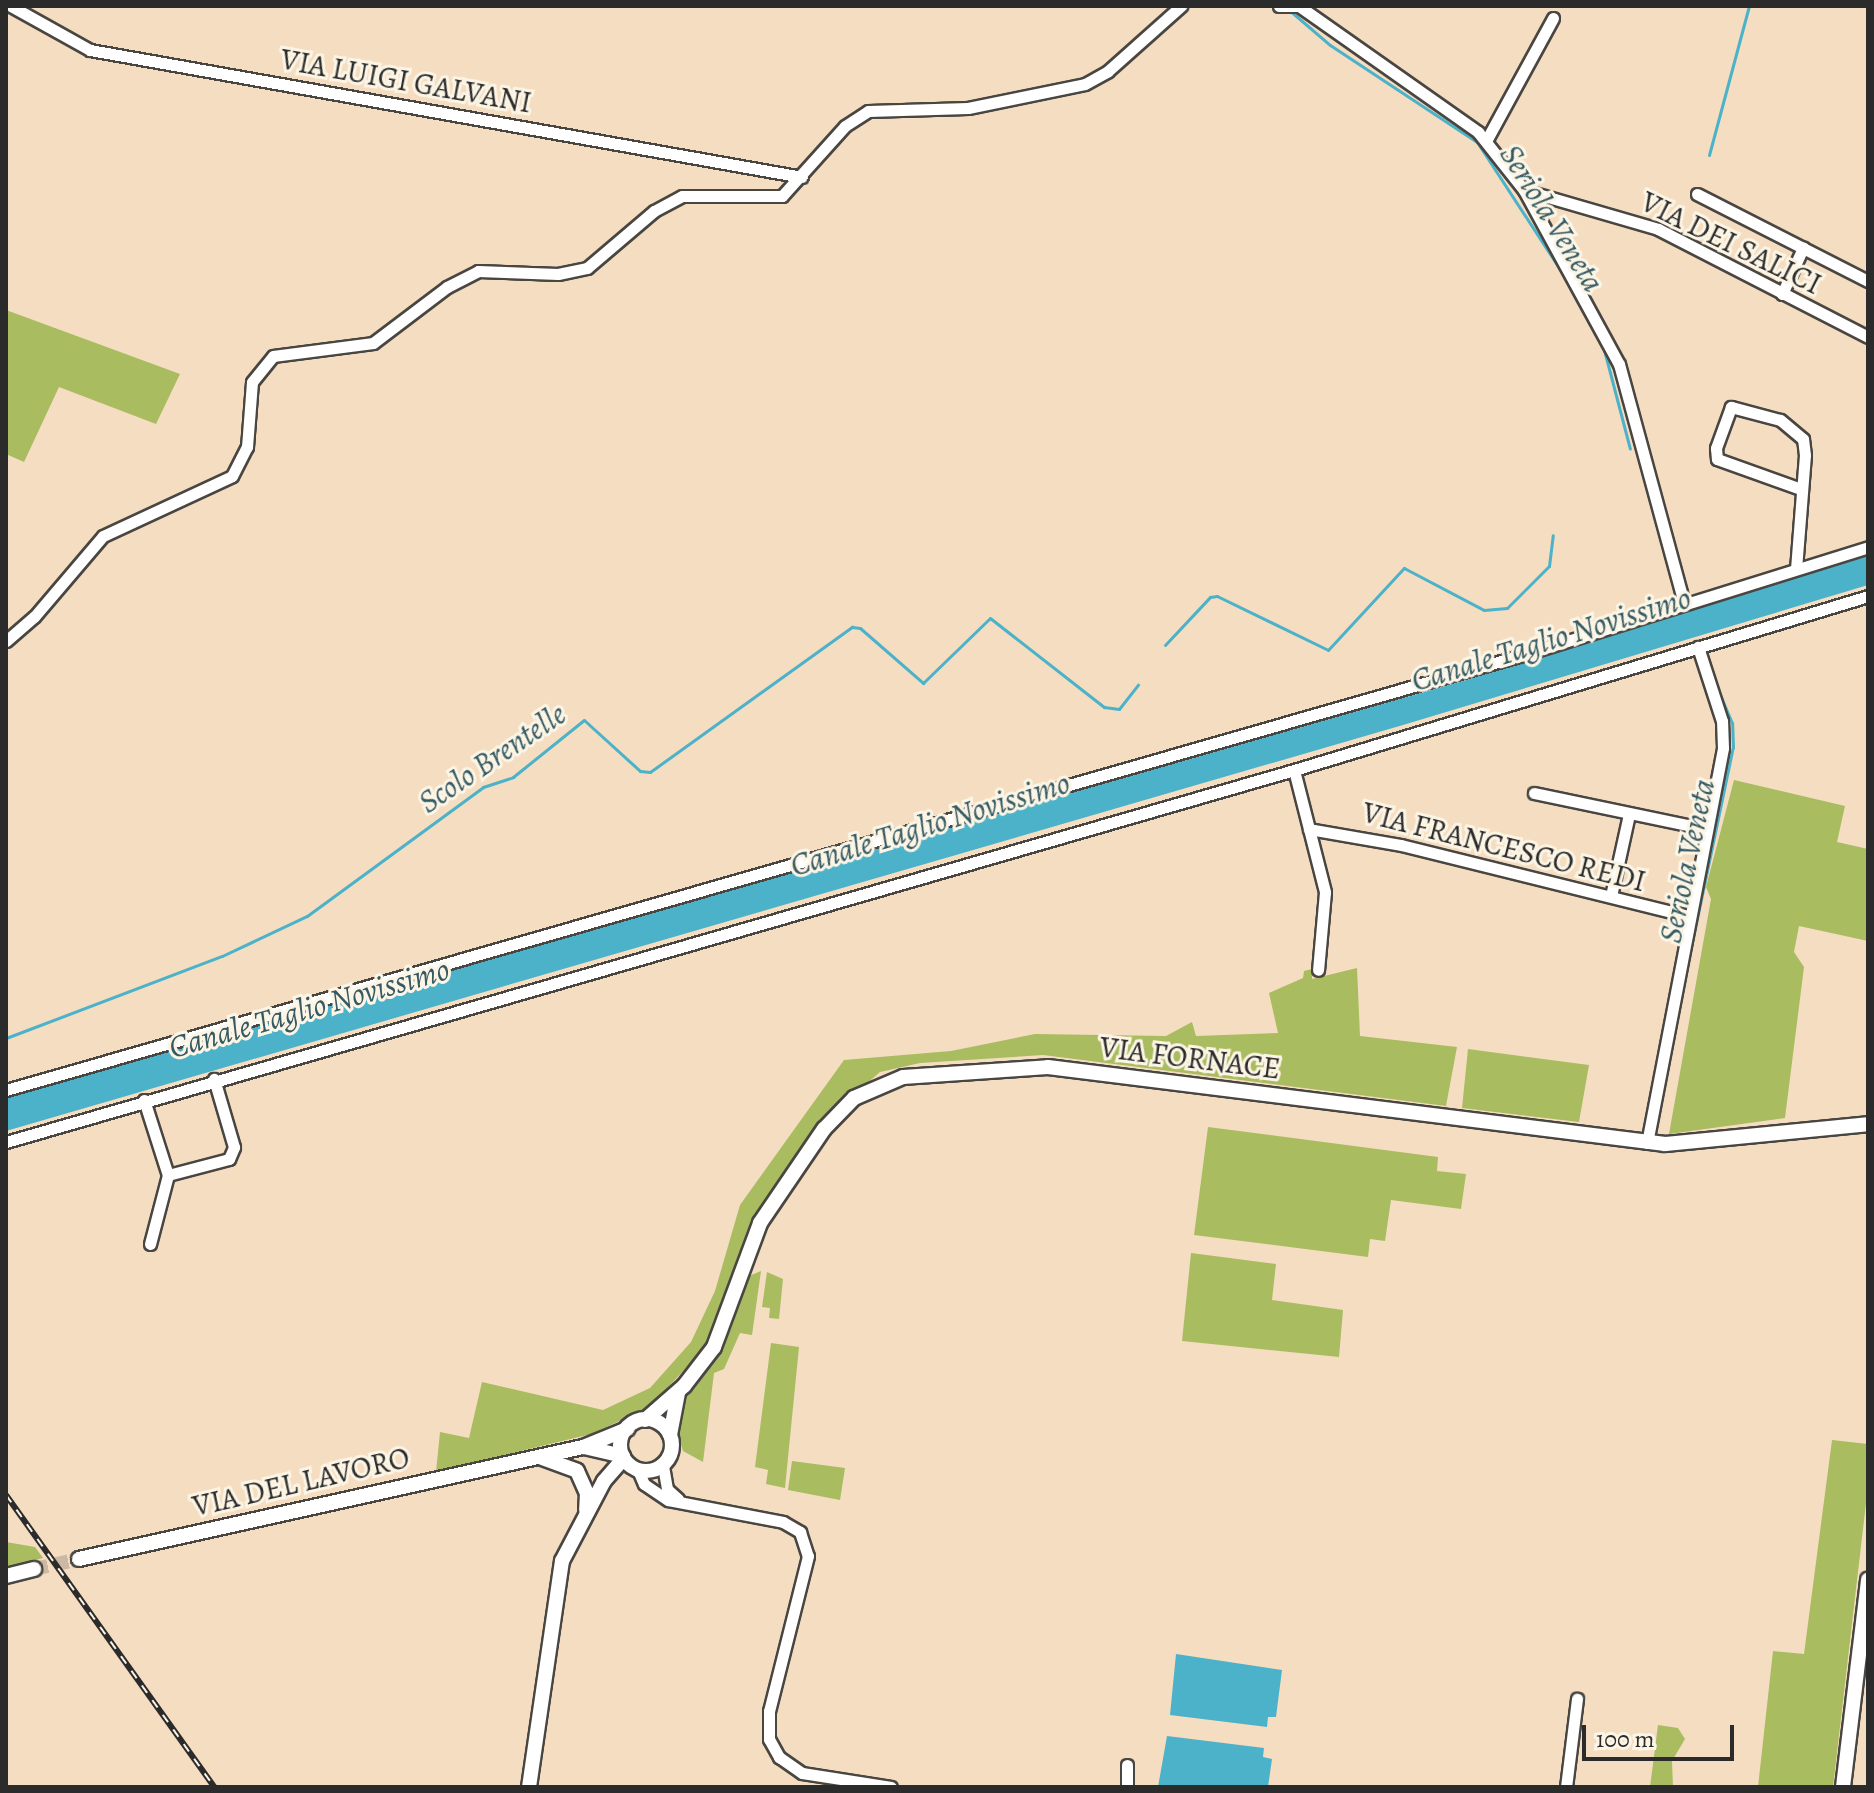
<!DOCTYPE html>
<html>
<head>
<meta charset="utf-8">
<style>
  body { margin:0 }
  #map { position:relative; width:1874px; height:1793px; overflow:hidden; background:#f5ddc1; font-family:Alegreya,serif }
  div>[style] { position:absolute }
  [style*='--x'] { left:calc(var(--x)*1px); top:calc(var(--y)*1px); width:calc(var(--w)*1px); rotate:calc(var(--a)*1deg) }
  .green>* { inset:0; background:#a9bc60 }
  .water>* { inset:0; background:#4bb2ca }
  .stream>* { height:3px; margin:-1.5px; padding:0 1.5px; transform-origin:1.5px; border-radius:1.5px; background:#4bb2ca }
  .tertiary-tunnel>* { height:14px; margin-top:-7px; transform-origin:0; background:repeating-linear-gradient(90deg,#cdb9a3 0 14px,transparent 0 21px) }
  .roads { filter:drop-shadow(2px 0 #494642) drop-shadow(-2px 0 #494642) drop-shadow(0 2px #494642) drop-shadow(0 -2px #494642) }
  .minor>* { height:11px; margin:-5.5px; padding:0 5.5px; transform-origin:5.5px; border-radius:5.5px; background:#fff }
  .tertiary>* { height:14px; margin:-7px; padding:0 7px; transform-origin:7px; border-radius:7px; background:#fff }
  .tertiary>.ring { margin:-7px; padding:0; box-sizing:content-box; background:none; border:14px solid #fff; border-radius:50% }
  .rail>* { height:6px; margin-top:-3px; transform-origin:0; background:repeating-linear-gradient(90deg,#fcf5e5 0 9px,#2b2b2b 0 18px); box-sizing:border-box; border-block:2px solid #2b2b2b }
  span { translate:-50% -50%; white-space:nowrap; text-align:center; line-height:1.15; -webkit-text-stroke:6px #fcf5e5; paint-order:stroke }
  .street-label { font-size:30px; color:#2b2b2b }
  .water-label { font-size:32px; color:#365a63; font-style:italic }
  .frame { position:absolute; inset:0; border:8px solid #2b2b2b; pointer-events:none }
  .scale { position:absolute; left:1582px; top:1725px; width:152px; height:36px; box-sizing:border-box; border:4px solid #2b2b2b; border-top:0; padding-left:10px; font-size:24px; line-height:28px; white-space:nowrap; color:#2b2b2b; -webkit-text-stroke:6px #fcf5e5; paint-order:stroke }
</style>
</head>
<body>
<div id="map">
  <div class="green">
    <i style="clip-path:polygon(6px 310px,180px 374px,156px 424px,59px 387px,24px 462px,6px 454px)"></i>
    <i style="clip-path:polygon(1734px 780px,1845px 806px,1837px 842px,1868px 849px,1868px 941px,1799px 926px,1794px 952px,1804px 967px,1785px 1118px,1669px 1134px,1711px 899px,1706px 887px)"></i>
    <i style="clip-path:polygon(1357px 968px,1360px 1036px,1457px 1047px,1446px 1106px,1043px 1055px,920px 1063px,880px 1072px,821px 1123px,772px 1193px,708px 1344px,650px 1407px,591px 1434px,436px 1472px,440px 1432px,469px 1438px,482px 1382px,603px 1410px,650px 1388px,691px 1342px,715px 1291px,740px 1205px,844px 1060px,951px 1051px,1035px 1034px,1166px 1036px,1192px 1022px,1196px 1036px,1278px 1033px,1269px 993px,1303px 978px,1304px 971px,1312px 969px,1312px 979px)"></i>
    <i style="clip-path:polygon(1468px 1049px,1589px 1065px,1579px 1122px,1462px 1108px)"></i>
    <i style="clip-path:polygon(1208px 1127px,1438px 1157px,1437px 1171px,1466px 1174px,1461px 1209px,1391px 1200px,1385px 1241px,1370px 1239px,1368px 1257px,1194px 1235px)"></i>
    <i style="clip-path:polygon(1191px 1253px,1276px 1264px,1272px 1300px,1343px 1310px,1339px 1357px,1182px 1341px)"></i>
    <i style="clip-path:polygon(761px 1271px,752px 1335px,740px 1333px,724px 1369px,714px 1373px,703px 1462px,683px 1451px,674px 1423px,682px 1396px,726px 1338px,749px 1276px)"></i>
    <i style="clip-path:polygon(767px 1272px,783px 1279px,779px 1319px,769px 1318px,770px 1308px,762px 1307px)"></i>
    <i style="clip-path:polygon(771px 1343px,799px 1347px,785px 1488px,766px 1484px,768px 1470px,755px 1467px)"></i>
    <i style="clip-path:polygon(1832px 1440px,1868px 1444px,1868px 1486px,1833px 1787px,1758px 1787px,1773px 1651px,1804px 1654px)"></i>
    <i style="clip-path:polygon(792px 1461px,845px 1468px,840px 1500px,788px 1490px)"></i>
    <i style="clip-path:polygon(6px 1542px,35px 1547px,43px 1558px,6px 1567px)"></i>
    <i style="clip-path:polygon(1658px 1725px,1678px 1728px,1685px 1739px,1672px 1761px,1673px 1787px,1650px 1787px)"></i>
  </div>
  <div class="water">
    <i style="clip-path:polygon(1868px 555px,1868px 585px,1403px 725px,6px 1131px,6px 1098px,1466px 680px)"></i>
    <i style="clip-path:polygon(1176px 1654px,1282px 1670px,1276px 1717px,1268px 1717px,1267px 1727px,1170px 1715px)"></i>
    <i style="clip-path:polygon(1167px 1736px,1264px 1748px,1263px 1757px,1272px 1759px,1268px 1787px,1158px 1787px)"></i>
  </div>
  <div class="stream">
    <i style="--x:1288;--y:9;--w:55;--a:40.6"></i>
    <i style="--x:1330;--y:45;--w:176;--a:33.4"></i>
    <i style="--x:1477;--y:142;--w:168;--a:56.9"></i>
    <i style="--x:1709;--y:155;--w:154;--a:-75"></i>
    <i style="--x:1603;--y:346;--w:106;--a:75.3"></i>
    <i style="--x:1165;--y:645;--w:66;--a:-46.8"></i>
    <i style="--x:1210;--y:597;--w:7;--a:-8"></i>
    <i style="--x:1217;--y:596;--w:123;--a:25.9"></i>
    <i style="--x:1328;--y:650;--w:112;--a:-47.2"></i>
    <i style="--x:1404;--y:568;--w:90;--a:27.7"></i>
    <i style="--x:1484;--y:610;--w:23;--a:-5"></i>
    <i style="--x:1507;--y:608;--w:59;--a:-45"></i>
    <i style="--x:1549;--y:566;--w:31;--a:-83"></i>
    <i style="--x:1685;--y:976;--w:234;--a:-78.2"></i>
    <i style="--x:1733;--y:747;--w:24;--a:-92"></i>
    <i style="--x:1732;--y:723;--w:33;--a:-113"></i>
    <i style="--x:6;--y:1038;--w:231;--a:-20.8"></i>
    <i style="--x:222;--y:956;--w:94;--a:-25.2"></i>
    <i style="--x:307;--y:916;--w:218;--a:-36.2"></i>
    <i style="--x:483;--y:787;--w:32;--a:-18"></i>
    <i style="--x:513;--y:777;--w:91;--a:-38.8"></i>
    <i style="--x:584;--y:720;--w:76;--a:42.3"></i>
    <i style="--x:640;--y:771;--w:10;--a:6"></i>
    <i style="--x:650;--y:772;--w:249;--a:-35.7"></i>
    <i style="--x:852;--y:627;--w:8;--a:7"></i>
    <i style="--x:860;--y:628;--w:84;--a:41.1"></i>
    <i style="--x:923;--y:683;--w:93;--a:-44.1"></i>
    <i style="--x:990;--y:618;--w:145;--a:38"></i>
    <i style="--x:1104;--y:707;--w:15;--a:8"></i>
    <i style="--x:1119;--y:709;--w:31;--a:-52"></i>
  </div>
  <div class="tertiary-tunnel">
    <i style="--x:34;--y:1569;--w:46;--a:-12.5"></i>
  </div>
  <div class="roads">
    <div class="minor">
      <i style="--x:11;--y:6;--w:90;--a:29.1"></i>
      <i style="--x:90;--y:50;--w:723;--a:10.11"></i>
      <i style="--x:1279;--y:6;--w:20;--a:0"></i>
      <i style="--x:1299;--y:6;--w:219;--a:35.1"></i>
      <i style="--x:1478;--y:132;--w:74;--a:51.6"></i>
      <i style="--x:1524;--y:190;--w:198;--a:61.4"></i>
      <i style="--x:1619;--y:364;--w:248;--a:74.8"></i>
      <i style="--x:1486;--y:141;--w:140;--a:-61.4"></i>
      <i style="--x:1524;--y:190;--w:140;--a:16.2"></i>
      <i style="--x:1658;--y:229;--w:236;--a:27.2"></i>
      <i style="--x:1697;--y:194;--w:192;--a:27"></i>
      <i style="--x:1782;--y:294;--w:51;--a:-65.5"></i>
      <i style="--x:1796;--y:569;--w:114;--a:-85.5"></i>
      <i style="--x:1805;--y:455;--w:16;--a:-97"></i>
      <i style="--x:1803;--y:439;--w:30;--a:-140"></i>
      <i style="--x:1780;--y:420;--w:51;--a:-165.1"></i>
      <i style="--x:1731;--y:407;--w:44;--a:110.1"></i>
      <i style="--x:1716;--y:448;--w:11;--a:85"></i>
      <i style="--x:1717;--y:459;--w:89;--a:19.7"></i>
      <i style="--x:6;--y:641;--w:37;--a:-41"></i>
      <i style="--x:34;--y:617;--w:106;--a:-49.6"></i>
      <i style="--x:103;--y:536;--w:142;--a:-24.9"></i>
      <i style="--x:232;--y:476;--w:33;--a:-63"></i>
      <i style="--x:247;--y:447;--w:65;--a:-85.6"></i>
      <i style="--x:252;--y:382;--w:33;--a:-51"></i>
      <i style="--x:273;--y:356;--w:101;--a:-7.4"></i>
      <i style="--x:373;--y:343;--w:93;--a:-37.1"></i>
      <i style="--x:447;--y:287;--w:35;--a:-27"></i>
      <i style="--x:478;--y:271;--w:80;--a:2.1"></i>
      <i style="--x:558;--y:274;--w:30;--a:-12"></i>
      <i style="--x:587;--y:268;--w:88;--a:-40.4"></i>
      <i style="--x:654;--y:211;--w:32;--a:-28"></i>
      <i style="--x:682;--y:196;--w:100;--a:0"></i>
      <i style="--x:782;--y:196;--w:94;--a:-48"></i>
      <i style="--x:845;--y:126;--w:27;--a:-33"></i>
      <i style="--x:868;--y:111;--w:100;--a:-1.7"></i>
      <i style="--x:968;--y:108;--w:119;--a:-11.6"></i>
      <i style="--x:1085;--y:84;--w:26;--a:-29"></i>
      <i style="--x:1108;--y:71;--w:98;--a:-41.7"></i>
      <i style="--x:1294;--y:770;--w:126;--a:75.7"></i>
      <i style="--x:1325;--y:892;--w:78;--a:95.1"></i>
      <i style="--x:1534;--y:793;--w:176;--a:11.8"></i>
      <i style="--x:1309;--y:829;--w:93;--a:9.9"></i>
      <i style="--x:1401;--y:845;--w:296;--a:13.9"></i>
      <i style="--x:1611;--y:896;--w:84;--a:-77.6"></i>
      <i style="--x:6;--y:1090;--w:1574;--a:-16.01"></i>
      <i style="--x:1519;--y:656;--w:366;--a:-17.3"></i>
      <i style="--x:144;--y:1100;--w:79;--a:72.3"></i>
      <i style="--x:168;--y:1175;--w:63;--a:-14.7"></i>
      <i style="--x:229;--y:1159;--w:13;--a:-67"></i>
      <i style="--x:234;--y:1147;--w:71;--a:-106.4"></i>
      <i style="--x:6;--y:1142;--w:1341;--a:-16.11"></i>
      <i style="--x:1294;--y:770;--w:600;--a:-16.86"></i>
      <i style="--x:1647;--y:1143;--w:402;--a:-79.1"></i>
      <i style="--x:1723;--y:748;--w:27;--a:-92"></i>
      <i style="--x:1722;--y:721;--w:78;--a:-108"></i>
      <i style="--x:150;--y:1244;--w:71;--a:-75.4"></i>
      <i style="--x:663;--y:1466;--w:23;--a:80"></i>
      <i style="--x:667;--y:1489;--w:15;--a:42"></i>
      <i style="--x:638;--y:1470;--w:15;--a:67"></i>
      <i style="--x:644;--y:1484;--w:29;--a:34"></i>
      <i style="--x:668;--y:1500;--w:117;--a:10.8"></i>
      <i style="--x:783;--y:1522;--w:20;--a:30"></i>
      <i style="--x:800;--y:1532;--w:25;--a:72"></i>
      <i style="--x:808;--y:1556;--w:160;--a:104.1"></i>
      <i style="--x:769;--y:1711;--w:28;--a:90"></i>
      <i style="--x:769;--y:1739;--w:21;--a:61"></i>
      <i style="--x:779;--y:1757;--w:28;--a:35"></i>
      <i style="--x:802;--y:1773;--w:90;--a:8.9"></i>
      <i style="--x:1127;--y:1765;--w:22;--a:90"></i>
      <i style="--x:1566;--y:1787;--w:89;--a:-82.9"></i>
    </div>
    <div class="tertiary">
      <i class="ring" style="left:620px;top:1419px;width:38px;height:38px"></i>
      <i style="--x:645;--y:1420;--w:52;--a:-41.1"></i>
      <i style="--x:684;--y:1386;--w:49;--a:-52.4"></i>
      <i style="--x:714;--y:1347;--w:132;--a:-69.6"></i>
      <i style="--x:760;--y:1223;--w:114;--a:-55.8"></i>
      <i style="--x:824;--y:1129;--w:43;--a:-45.9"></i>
      <i style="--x:854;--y:1098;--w:53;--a:-23.2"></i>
      <i style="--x:903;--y:1077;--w:145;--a:-3.9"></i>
      <i style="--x:1048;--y:1067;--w:622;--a:7.11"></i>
      <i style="--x:1665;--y:1144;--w:204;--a:-5.6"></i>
      <i style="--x:670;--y:1435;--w:43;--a:-79.2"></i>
      <i style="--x:584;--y:1447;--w:40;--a:13"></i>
      <i style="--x:542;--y:1458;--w:37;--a:20"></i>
      <i style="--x:577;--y:1471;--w:24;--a:66"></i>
      <i style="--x:587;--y:1493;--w:17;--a:93"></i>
      <i style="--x:79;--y:1559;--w:516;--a:-12.53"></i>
      <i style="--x:583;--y:1447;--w:48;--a:-22.2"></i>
      <i style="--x:6;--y:1576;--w:29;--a:-14"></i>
      <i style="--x:529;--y:1787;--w:228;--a:-81.7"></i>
      <i style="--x:562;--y:1561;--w:90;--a:-62.3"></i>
      <i style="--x:604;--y:1481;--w:30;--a:-49"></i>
      <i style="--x:1843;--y:1787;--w:209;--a:-83.1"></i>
    </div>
  </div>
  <div class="rail">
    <i style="--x:6;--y:1495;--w:359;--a:54.5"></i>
  </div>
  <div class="street-label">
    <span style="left:406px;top:81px;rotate:10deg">VIA LUIGI GALVANI</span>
    <span style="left:1731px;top:243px;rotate:26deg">VIA DEI SALICI</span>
    <span style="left:1504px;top:847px;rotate:14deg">VIA FRANCESCO REDI</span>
    <span style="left:1190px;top:1058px;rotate:7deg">VIA FORNACE</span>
    <span style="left:301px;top:1482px;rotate:-13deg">VIA DEL LAVORO</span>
  </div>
  <div class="water-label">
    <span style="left:1552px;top:218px;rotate:58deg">Seriola Veneta</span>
    <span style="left:1551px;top:639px;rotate:-17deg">Canale Taglio Novissimo</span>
    <span style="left:492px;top:758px;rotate:-34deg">Scolo Brentelle</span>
    <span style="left:930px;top:824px;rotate:-17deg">Canale Taglio Novissimo</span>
    <span style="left:1687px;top:861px;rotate:-78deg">Seriola Veneta</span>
    <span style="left:309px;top:1008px;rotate:-16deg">Canale Taglio Novissimo</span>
  </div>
  <div class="frame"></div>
  <div class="scale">100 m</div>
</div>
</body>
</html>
